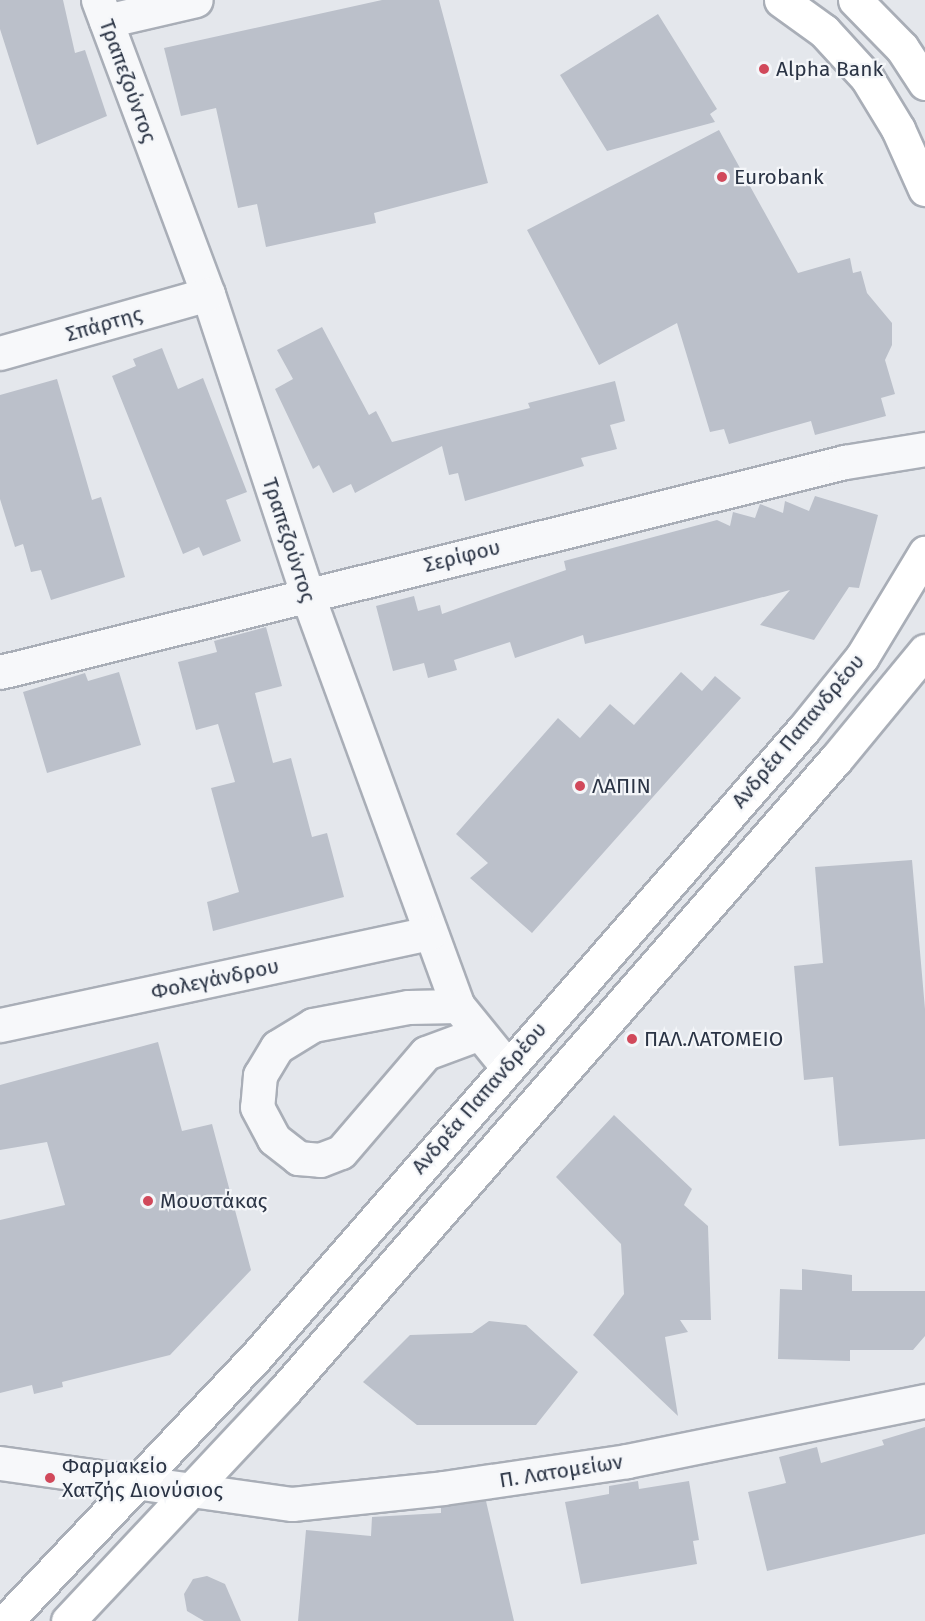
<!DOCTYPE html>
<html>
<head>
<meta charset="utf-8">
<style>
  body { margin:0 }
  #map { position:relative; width:925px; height:1621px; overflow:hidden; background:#e4e7ec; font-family:"Fira Sans",sans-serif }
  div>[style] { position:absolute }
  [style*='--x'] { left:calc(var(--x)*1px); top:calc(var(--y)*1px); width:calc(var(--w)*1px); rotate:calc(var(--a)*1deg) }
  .building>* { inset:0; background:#bbc0ca }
  .roads { filter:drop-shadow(2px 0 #a9aeb7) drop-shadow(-2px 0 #a9aeb7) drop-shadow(0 2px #a9aeb7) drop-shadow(0 -2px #a9aeb7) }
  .minor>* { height:33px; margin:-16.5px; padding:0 16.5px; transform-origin:16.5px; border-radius:16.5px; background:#f7f8fa }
  .major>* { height:33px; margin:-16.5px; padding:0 16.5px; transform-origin:16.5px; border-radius:16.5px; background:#fff }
  .dots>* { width:16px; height:16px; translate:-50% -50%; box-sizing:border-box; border:3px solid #f4f6f9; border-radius:50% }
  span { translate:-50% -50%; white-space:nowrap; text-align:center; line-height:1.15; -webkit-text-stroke:4.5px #f4f6f9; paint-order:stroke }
  .poi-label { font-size:21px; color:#2b3445 }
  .left { translate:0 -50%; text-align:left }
  .street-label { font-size:21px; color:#2b3445 }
</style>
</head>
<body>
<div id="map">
  <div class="building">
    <i style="clip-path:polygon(0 0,63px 0,75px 53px,85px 50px,107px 116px,37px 145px,0 29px)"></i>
    <i style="clip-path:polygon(382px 0,439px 0,488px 183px,374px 213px,376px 223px,266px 247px,257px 204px,238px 208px,216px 108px,181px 116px,164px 48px)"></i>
    <i style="clip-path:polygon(658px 14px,717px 109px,710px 114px,715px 122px,607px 151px,560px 75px)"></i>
    <i style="clip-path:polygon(719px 130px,798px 273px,850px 258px,853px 273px,861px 271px,867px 293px,892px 323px,892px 345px,885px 360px,895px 394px,881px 398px,886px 416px,815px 435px,811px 421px,729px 444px,724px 429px,710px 432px,677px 323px,599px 365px,527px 230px)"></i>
    <i style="clip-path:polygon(322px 327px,369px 415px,376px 411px,392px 442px,530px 408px,528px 403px,615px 381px,625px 421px,610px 425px,617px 449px,581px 458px,584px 466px,465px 501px,458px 473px,449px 475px,442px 446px,355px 493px,351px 484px,333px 493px,319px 465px,313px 469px,275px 389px,293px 379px,277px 350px)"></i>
    <i style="clip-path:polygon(162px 348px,178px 389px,203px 378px,247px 492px,226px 500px,241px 541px,203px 556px,199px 547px,183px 554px,112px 376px,136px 366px,133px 359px)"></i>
    <i style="clip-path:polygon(57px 379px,92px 500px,101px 497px,125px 577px,51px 600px,41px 570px,31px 572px,23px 544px,15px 547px,0 499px,0 395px)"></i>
    <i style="clip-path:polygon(815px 496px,878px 515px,859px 588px,849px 587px,814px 640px,760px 625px,790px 590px,585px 644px,583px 635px,515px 658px,510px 642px,454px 660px,457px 670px,428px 678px,424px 663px,393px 671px,376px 606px,414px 596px,418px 611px,440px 605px,442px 614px,566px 570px,564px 561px,717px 520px,730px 526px,733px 512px,755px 518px,760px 504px,783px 513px,785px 501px,809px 511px)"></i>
    <i style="clip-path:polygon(266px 627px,282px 686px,255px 693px,273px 763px,291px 758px,312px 837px,327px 833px,344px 897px,213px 931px,207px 902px,239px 892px,211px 788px,235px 782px,218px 724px,196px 730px,178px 662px,217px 652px,214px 641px)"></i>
    <i style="clip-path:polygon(119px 672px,141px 745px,47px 773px,23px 692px,85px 673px,88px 681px)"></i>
    <i style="clip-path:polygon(681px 672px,702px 691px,715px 676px,741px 698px,532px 933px,470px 878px,488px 863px,456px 834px,558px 718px,580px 738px,610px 704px,634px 725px)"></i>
    <i style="clip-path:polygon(912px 860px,925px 1009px,925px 1139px,839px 1146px,833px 1077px,804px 1080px,794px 966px,823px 963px,815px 867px)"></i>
    <i style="clip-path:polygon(158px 1042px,182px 1131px,212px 1124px,251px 1270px,170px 1355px,62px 1382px,63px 1387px,34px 1394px,32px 1385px,0 1393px,0 1220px,65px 1205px,47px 1142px,0 1150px,0 1085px)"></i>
    <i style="clip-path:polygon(614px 1115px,692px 1189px,684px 1205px,708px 1226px,711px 1320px,680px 1320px,688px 1332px,665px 1337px,678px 1416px,593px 1335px,624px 1294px,621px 1244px,556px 1177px)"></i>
    <i style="clip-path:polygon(802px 1269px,852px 1275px,852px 1291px,925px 1291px,925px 1336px,913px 1350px,850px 1350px,850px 1361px,778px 1359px,780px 1289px,802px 1290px)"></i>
    <i style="clip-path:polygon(489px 1321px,526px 1325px,578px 1372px,536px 1425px,417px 1425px,363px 1382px,410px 1335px,472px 1333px)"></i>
    <i style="clip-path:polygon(925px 1427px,925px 1534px,767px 1571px,748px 1492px,786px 1483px,779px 1457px,817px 1447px,821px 1463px,884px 1445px,882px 1440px)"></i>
    <i style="clip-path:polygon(638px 1481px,639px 1489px,689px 1481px,699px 1540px,693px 1541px,697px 1564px,581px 1584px,565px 1502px,609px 1494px,609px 1486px)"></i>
    <i style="clip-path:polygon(486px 1501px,514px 1621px,298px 1621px,306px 1530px,371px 1536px,372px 1517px,441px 1513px,441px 1507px)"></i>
    <i style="clip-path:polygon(207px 1576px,225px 1584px,241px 1621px,204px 1621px,187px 1611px,184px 1594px,193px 1579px)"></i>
  </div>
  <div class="roads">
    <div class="minor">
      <i style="--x:98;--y:0;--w:314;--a:69.5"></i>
      <i style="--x:208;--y:294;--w:316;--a:71.7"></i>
      <i style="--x:307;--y:594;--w:439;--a:69.9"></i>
      <i style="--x:458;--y:1006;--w:76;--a:50.9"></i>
      <i style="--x:106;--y:21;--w:92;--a:-13.1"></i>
      <i style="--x:0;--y:353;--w:216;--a:-15.8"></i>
      <i style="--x:0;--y:672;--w:871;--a:-13.96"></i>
      <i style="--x:845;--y:462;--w:81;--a:-9.2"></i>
      <i style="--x:458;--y:1006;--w:50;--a:178.9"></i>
      <i style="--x:408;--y:1007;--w:97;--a:169.3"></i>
      <i style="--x:313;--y:1025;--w:42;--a:148.6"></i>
      <i style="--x:277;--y:1047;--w:33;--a:121"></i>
      <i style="--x:260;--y:1075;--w:32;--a:95"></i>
      <i style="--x:257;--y:1107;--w:36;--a:62"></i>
      <i style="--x:274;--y:1139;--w:31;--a:38"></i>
      <i style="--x:298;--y:1158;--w:22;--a:5"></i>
      <i style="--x:320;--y:1160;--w:22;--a:-21"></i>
      <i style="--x:341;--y:1152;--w:130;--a:-49.4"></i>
      <i style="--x:426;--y:1053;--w:54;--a:-20.4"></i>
      <i style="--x:0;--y:1025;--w:440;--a:-12.1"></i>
      <i style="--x:0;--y:1463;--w:295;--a:8"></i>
      <i style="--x:292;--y:1504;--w:152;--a:-6"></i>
      <i style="--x:443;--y:1488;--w:186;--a:-8.3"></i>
      <i style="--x:627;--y:1461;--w:304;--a:-11.4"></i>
    </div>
    <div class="major">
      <i style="--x:781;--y:0;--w:53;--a:35.8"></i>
      <i style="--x:824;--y:31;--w:64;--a:47.5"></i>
      <i style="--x:867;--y:78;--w:60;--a:58.7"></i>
      <i style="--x:898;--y:129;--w:66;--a:65.8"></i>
      <i style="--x:855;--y:0;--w:67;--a:45.6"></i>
      <i style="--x:902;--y:48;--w:42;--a:56.7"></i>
      <i style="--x:6;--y:1621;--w:361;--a:-46.6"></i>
      <i style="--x:254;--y:1359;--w:835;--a:-48.89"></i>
      <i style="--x:803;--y:730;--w:94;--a:-51.1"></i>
      <i style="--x:862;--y:657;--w:122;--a:-58.8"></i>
      <i style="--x:68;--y:1621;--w:316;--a:-46.8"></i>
      <i style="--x:284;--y:1391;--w:839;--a:-48.87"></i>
      <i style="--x:836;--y:759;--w:140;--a:-50.5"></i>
    </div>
  </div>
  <div class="dots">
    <i style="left:764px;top:69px;background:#d1495b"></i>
    <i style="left:722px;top:177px;background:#d1495b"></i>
    <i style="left:580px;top:786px;background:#d1495b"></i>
    <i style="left:632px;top:1039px;background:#d1495b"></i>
    <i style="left:148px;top:1201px;background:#d1495b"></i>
    <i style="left:50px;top:1478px;background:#d1495b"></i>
  </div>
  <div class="poi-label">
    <span class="left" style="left:776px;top:69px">Alpha Bank</span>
    <span class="left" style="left:734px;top:177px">Eurobank</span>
    <span class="left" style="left:592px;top:786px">ΛΑΠΙΝ</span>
    <span class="left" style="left:644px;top:1039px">ΠΑΛ.ΛΑΤΟΜΕΙΟ</span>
    <span class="left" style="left:160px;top:1201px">Μουστάκας</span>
    <span class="left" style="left:62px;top:1478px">Φαρμακείο<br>Χατζής Διονύσιος</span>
  </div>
  <div class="street-label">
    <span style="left:128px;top:81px;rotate:70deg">Τραπεζούντος</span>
    <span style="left:104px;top:324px;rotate:-16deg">Σπάρτης</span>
    <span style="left:289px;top:540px;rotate:72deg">Τραπεζούντος</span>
    <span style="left:462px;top:556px;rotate:-14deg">Σερίφου</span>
    <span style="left:798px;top:731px;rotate:-50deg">Ανδρέα Παπανδρέου</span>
    <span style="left:215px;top:979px;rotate:-12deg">Φολεγάνδρου</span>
    <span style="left:479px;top:1098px;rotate:-49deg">Ανδρέα Παπανδρέου</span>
    <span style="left:561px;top:1471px;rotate:-9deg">Π. Λατομείων</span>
  </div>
</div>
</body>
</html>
